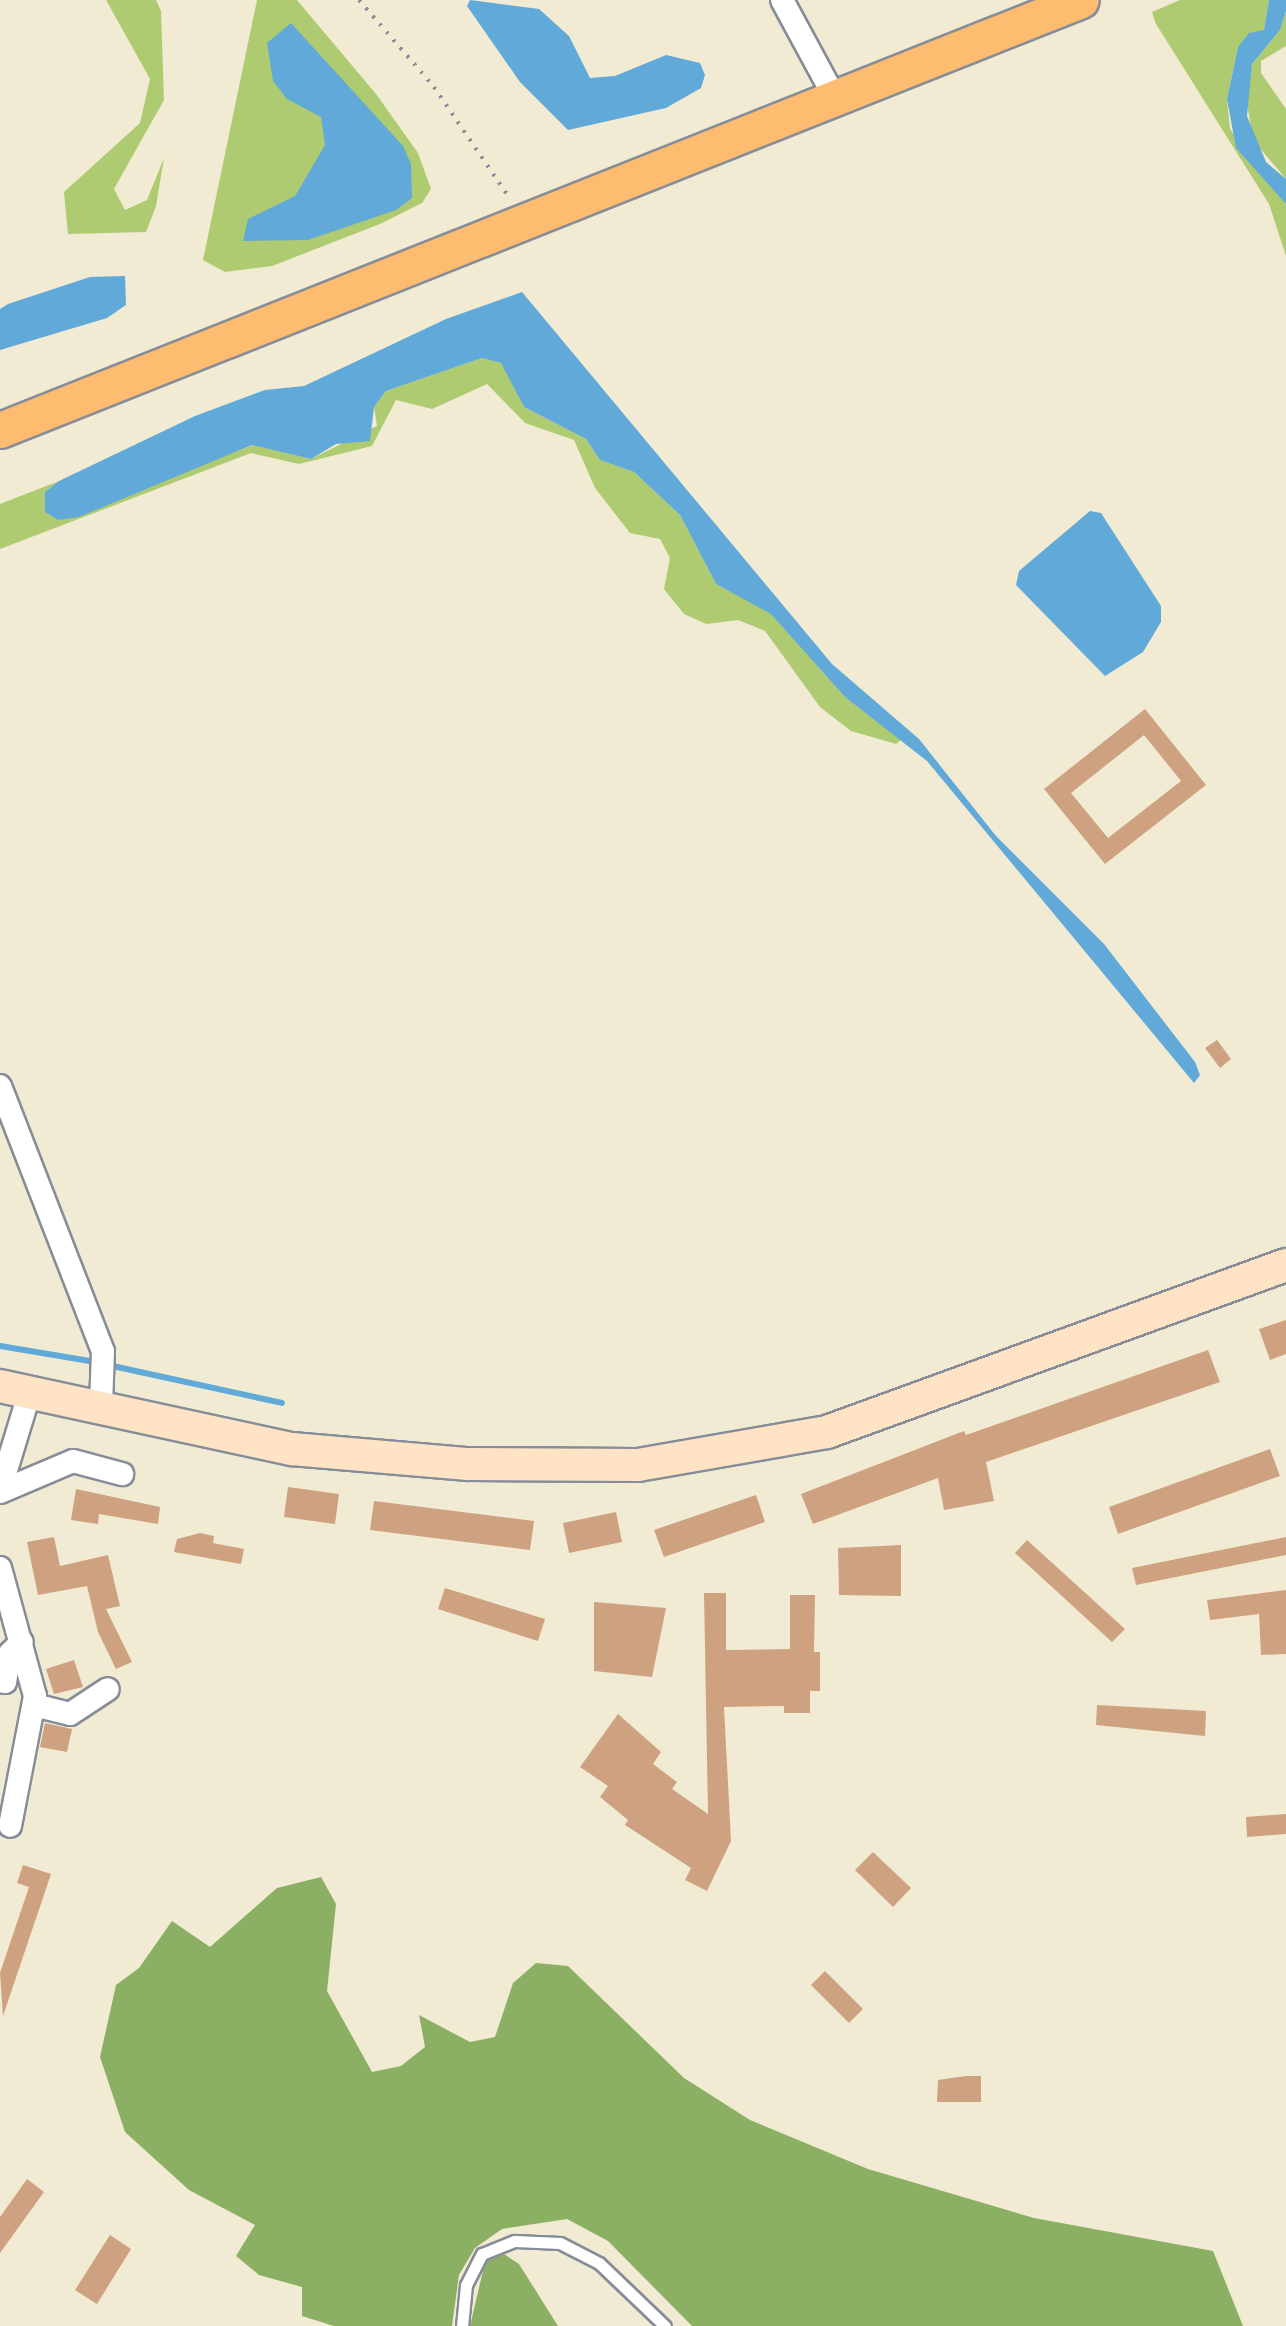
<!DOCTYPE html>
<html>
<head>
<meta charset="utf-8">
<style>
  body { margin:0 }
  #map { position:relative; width:1286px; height:2326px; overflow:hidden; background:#f1ebd3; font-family:"Gochi Hand",sans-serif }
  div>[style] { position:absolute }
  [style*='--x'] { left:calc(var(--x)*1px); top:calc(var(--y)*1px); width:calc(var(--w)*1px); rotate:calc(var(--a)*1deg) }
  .green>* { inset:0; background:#afcb71 }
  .forest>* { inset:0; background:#8baf63 }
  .water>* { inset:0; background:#61a9d8 }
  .stream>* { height:6px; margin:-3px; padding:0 3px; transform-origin:3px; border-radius:3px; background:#61a9d8 }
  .building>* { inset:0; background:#cea280 }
  .path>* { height:4px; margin-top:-2px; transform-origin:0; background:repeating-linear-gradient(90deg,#868d98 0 2.5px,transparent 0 10.5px) }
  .roads { filter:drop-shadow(2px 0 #868d98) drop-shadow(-2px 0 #868d98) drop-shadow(0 2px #868d98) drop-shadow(0 -2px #868d98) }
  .service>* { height:11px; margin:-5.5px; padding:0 5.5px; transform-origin:5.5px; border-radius:5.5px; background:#fff }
  .minor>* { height:22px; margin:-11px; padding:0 11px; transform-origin:11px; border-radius:11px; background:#fff }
  .secondary>* { height:32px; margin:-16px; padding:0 16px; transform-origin:16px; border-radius:16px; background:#fee4c5 }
  .primary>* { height:35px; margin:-17.5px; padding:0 17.5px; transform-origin:17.5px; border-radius:17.5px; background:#fdbc6f }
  span { translate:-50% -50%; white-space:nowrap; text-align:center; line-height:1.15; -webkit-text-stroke:8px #fbf7ec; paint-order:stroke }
</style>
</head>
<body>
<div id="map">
  <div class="green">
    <i style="clip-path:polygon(106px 0,156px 0,161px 11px,164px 100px,114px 189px,125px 210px,147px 200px,164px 158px,156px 206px,146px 232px,68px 234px,64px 192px,140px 123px,150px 79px)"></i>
    <i style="clip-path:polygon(257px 0,297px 0,376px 94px,418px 153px,431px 189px,422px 203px,380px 224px,272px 266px,225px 272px,203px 260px)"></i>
    <i style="clip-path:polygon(1180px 0,1269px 0,1264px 30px,1238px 47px,1227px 99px,1230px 129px,1286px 204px,1286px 256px,1269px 204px,1156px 24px,1152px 12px)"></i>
    <i style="clip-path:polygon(1286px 11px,1286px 46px,1261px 61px,1261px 73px,1286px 109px,1286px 179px,1253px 140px,1246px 97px,1252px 64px,1280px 30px)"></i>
    <i style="clip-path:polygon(482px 358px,502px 363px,524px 407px,586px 439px,600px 460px,634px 472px,680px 515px,716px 584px,771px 613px,845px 697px,901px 740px,896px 744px,851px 731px,820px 707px,765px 631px,738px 620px,706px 624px,684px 614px,664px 589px,670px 558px,660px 539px,630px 533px,595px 488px,574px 440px,525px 423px,487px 384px,432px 409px,396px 400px,372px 446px,299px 464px,251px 453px,0 549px,0 504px,36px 490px,59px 481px,45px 492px,45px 511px,59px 520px,253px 445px,311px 459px,377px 426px,374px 407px,386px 391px)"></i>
  </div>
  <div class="forest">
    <i style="clip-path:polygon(321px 1877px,336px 1904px,327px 1991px,372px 2072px,401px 2066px,425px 2047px,419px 2015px,470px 2042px,495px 2037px,513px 1983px,536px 1963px,568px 1966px,684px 2078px,750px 2120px,868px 2169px,1034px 2218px,1213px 2251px,1243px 2326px,692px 2326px,608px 2241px,567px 2219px,502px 2229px,475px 2248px,459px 2275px,452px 2326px,334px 2326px,302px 2316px,302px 2287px,259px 2275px,236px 2256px,255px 2225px,189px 2190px,125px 2132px,100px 2057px,116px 1985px,139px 1968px,172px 1921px,210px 1947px,277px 1888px)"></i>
    <i style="clip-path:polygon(504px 2254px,519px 2264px,558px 2326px,470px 2326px,485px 2262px)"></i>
  </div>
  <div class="water">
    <i style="clip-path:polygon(470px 0,539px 9px,569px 36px,590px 78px,615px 76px,666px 55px,700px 63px,705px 75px,701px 88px,666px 108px,568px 130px,520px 82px,467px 6px)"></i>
    <i style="clip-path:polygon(1269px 0,1286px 0,1286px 11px,1280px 30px,1252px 64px,1247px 116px,1266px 162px,1286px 179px,1286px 204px,1236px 148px,1227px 99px,1238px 47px,1249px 33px,1264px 30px)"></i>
    <i style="clip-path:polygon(291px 23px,403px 146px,411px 164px,412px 198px,396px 210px,308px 240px,243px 241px,248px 219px,295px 196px,325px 145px,321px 117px,287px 99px,273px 81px,267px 43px)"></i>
    <i style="clip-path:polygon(125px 276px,126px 305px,107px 318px,0 350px,0 309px,8px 304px,90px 277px)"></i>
    <i style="clip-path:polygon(522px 292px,832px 664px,919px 739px,996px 836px,1104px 944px,1195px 1062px,1200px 1075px,1194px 1083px,927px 761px,845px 697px,771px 614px,716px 584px,680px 515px,634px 472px,600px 460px,586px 439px,524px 407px,501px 363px,482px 358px,386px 391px,374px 407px,370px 441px,336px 444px,311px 459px,252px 445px,79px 517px,58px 520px,45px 512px,45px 492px,59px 481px,195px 416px,265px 390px,304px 386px,446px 319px)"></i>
    <i style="clip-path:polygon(1090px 511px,1101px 513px,1161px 606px,1161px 622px,1143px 652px,1105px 676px,1016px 585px,1019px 571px)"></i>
  </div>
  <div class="stream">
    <i style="--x:0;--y:1346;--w:97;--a:9.5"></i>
    <i style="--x:108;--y:1365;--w:178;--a:12.3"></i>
  </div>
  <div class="building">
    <i style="clip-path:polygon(evenodd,1145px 709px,1206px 785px,1105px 864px,1044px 789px,1145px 709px,1144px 735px,1181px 781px,1108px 838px,1071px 793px,1144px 735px)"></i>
    <i style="clip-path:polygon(1217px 1040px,1231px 1059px,1220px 1068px,1205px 1048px)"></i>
    <i style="clip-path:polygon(1286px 1320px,1286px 1354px,1270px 1360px,1259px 1329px)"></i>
    <i style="clip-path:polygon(1208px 1350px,1220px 1382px,986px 1462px,994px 1501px,944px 1510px,938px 1478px,813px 1524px,801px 1494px,964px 1431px,966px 1435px)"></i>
    <i style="clip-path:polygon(1270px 1449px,1280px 1476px,1118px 1534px,1109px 1507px)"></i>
    <i style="clip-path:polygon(288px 1487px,339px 1494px,335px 1524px,284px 1517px)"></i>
    <i style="clip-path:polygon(76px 1489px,160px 1507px,158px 1524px,99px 1514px,98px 1524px,71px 1520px)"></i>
    <i style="clip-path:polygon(756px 1495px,765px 1522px,664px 1557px,654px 1530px)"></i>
    <i style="clip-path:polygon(374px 1501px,534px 1521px,530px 1550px,370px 1530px)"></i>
    <i style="clip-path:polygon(616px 1512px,622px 1542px,569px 1553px,563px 1523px)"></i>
    <i style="clip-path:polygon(200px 1533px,214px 1536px,213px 1543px,244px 1549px,241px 1564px,174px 1552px,177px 1539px)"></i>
    <i style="clip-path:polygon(54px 1537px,60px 1566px,108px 1555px,120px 1606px,106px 1609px,132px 1662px,116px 1669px,98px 1632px,87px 1586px,38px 1595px,27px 1542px)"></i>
    <i style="clip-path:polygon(1286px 1537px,1286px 1555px,1136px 1585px,1132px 1568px)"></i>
    <i style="clip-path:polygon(1027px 1540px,1125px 1629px,1112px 1642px,1015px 1553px)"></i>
    <i style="clip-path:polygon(901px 1545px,901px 1596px,839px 1595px,838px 1548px)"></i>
    <i style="clip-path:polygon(445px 1588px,545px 1619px,538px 1641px,438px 1609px)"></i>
    <i style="clip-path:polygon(1286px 1590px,1286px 1654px,1261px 1655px,1259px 1614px,1210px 1620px,1207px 1600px)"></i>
    <i style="clip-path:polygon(704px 1593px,726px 1593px,726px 1650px,790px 1649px,790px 1595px,815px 1595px,814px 1652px,820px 1652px,820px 1691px,810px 1691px,810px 1713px,784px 1713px,784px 1706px,724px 1707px,731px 1841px,707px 1891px,685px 1880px,691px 1868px,625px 1825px,628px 1820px,600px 1797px,608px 1786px,580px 1767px,618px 1714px,661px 1752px,653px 1764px,677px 1782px,672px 1789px,708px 1814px)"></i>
    <i style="clip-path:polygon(594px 1602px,666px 1608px,652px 1677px,594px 1671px)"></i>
    <i style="clip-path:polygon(74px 1660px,83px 1687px,54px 1694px,46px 1669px)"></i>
    <i style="clip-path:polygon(1097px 1705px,1206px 1711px,1205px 1736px,1096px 1725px)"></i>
    <i style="clip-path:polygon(45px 1723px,72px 1729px,67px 1752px,40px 1747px)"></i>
    <i style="clip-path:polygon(1286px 1814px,1286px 1834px,1247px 1837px,1246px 1817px)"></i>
    <i style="clip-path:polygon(873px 1852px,911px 1888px,893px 1907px,855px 1870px)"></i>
    <i style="clip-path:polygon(23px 1865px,51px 1874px,3px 2016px,0 1973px,29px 1887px,17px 1883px)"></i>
    <i style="clip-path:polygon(825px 1971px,863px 2009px,849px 2023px,811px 1985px)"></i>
    <i style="clip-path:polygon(966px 2076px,981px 2076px,981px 2102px,937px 2102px,938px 2080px)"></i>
    <i style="clip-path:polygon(27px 2179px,44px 2192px,0 2253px,0 2217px)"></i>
    <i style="clip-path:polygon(110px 2235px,131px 2249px,97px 2304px,75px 2290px)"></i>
  </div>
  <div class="path">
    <i style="--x:359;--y:0;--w:115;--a:49.2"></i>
    <i style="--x:434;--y:87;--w:135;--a:55.8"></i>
  </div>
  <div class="roads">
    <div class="service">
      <i style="--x:462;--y:2326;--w:41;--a:-84.4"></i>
      <i style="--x:466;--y:2285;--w:35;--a:-63"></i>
      <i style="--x:482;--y:2254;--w:35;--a:-22"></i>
      <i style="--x:515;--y:2241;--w:45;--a:2.5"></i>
      <i style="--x:560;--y:2243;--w:44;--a:27.1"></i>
      <i style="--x:599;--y:2263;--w:91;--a:43.7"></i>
    </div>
    <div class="minor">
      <i style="--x:782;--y:0;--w:111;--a:61.6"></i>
      <i style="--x:0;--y:1086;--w:284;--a:68.8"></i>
      <i style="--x:103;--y:1351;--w:54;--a:92.1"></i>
      <i style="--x:0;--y:1490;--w:103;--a:-73.1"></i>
      <i style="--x:0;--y:1492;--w:79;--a:-23"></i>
      <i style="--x:73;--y:1461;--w:51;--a:14.9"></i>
      <i style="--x:0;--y:1568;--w:133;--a:74.7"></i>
      <i style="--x:35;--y:1696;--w:132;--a:100.9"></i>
      <i style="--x:0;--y:1681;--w:5;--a:11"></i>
      <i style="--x:5;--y:1682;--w:29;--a:-80"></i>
      <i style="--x:10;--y:1653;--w:16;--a:-43"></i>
      <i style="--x:34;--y:1705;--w:37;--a:14"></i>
      <i style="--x:70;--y:1714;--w:45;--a:-33.3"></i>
    </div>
    <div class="secondary">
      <i style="--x:0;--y:1386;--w:299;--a:12.2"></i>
      <i style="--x:292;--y:1449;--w:177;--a:4.9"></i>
      <i style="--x:468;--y:1464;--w:170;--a:0.3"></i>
      <i style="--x:638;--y:1465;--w:192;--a:-9.9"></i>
      <i style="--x:827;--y:1432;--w:488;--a:-20"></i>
    </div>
    <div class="primary">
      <i style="--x:0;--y:430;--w:1163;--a:-21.69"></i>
    </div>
  </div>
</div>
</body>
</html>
